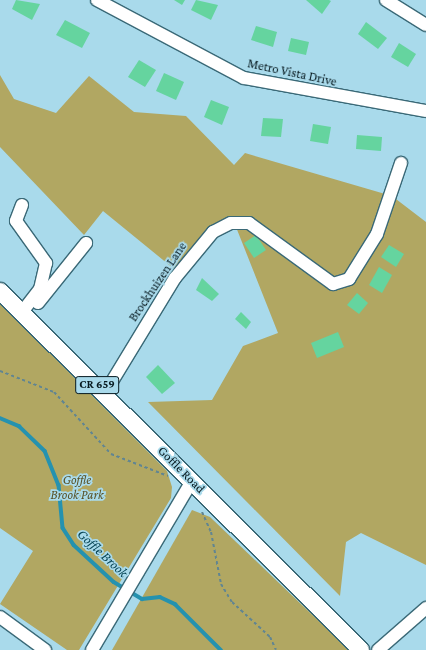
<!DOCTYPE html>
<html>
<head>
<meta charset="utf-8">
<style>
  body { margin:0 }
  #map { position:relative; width:426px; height:650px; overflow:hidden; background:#a9daeb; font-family:"Crimson Pro",serif }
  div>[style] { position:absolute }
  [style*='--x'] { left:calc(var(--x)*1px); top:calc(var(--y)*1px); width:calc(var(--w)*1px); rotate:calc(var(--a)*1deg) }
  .green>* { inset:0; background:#b1a762 }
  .stream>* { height:3.5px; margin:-1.75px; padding:0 1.75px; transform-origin:1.75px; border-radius:1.75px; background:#2592af }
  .building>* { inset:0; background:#65d49f }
  .path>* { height:2px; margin-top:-1px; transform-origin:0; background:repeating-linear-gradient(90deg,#618591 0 3px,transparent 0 6px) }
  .roads { filter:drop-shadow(1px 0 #3a6977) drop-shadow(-1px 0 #3a6977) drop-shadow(0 1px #3a6977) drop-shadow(0 -1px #3a6977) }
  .minor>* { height:12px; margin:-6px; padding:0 6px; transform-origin:6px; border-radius:6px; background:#fff }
  .major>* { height:16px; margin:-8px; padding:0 8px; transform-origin:8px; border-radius:8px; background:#fff }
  span { translate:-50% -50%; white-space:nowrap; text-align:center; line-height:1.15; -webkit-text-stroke:3.5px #a9daeb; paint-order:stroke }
  .shield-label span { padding:1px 3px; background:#a9daeb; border:1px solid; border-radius:3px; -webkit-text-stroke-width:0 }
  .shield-label { font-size:12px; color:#071a20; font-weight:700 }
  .street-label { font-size:13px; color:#071a20 }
  .park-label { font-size:13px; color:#585125; font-style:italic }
  .water-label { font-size:14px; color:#084656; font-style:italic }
</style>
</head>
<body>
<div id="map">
  <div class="green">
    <i style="clip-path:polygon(0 75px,14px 99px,56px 113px,89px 76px,134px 112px,186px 116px,234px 165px,245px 153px,392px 196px,426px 222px,426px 565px,361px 533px,346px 542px,340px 596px,148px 402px,212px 400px,243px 346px,278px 333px,234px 222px,179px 273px,103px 211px,84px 235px,0 147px)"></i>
    <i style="clip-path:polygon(0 303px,167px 471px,172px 487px,171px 498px,79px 650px,67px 650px,0 604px,33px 551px,0 528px)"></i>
    <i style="clip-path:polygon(192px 510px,210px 517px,349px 650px,112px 650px)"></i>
  </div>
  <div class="stream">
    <i style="--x:0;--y:418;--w:21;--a:23"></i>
    <i style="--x:19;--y:426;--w:36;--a:44"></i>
    <i style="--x:45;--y:451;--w:37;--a:68"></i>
    <i style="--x:59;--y:485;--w:43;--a:84.7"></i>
    <i style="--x:63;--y:528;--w:20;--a:57"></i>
    <i style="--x:74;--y:545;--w:54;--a:42.8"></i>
    <i style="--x:114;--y:582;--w:33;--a:31"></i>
    <i style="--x:142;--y:599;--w:18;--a:-6"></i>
    <i style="--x:160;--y:597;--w:17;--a:25"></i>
    <i style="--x:175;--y:604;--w:65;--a:45"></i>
  </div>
  <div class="building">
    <i style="clip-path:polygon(16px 0,40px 4px,32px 20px,12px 9px)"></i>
    <i style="clip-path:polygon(174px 0,185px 0,182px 5px)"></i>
    <i style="clip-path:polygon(196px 0,218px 5px,211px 20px,191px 10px)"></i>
    <i style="clip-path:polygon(306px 0,329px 0,331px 1px,322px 14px)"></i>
    <i style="clip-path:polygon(65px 20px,90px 33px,82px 48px,56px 35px)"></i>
    <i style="clip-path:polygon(366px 22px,387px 38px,378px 49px,358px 34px)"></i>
    <i style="clip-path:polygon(256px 26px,277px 32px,273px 47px,251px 40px)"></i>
    <i style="clip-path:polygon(291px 38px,309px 42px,306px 55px,288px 51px)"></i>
    <i style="clip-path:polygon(399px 43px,416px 54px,408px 67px,391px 57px)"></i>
    <i style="clip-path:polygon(139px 60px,156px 70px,145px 87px,128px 77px)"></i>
    <i style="clip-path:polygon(164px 73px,184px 82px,176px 100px,156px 91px)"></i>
    <i style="clip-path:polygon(211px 100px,229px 107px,222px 125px,204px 117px)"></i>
    <i style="clip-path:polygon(263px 118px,283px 119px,281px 137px,261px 136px)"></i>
    <i style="clip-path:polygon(313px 124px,331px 127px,328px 144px,310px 141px)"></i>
    <i style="clip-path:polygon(357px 135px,382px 137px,381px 151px,356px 149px)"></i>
    <i style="clip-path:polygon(256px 235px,266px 250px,254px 258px,244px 243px)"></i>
    <i style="clip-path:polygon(389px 245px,404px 254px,396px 267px,381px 257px)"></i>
    <i style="clip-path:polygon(379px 267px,392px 275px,382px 293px,369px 285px)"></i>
    <i style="clip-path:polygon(202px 278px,219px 294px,212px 301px,196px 290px)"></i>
    <i style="clip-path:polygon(357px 293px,368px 303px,359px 314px,347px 305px)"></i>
    <i style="clip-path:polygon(241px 312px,251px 322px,246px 329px,235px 319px)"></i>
    <i style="clip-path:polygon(338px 332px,344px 347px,317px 358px,311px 343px)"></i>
    <i style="clip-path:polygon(158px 365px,175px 383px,162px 394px,146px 377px)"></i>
  </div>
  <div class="path">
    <i style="--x:0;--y:371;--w:58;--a:21.3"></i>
    <i style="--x:54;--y:392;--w:84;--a:47.4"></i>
    <i style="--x:111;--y:454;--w:61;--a:21.1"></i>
    <i style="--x:202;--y:512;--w:22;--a:66"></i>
    <i style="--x:211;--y:532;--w:53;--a:79.1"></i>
    <i style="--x:221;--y:584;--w:21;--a:59"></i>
    <i style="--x:232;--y:602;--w:52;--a:42.6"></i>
    <i style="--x:270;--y:637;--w:14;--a:65"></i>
  </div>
  <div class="roads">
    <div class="minor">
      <i style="--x:97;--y:0;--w:166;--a:28"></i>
      <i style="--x:244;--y:78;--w:185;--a:10.3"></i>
      <i style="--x:386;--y:0;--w:47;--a:32"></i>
      <i style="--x:22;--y:205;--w:17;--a:111"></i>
      <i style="--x:16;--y:221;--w:52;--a:54.5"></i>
      <i style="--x:46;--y:263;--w:27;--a:103"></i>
      <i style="--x:40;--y:289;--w:29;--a:128"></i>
      <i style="--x:38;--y:303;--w:77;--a:-51.3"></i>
      <i style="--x:105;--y:393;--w:135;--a:-58.7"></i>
      <i style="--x:175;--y:278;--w:60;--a:-50.4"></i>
      <i style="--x:213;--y:232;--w:20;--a:-27"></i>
      <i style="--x:231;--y:223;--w:18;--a:0"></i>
      <i style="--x:249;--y:223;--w:104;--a:36"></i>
      <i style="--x:333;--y:284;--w:17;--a:-17"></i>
      <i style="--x:349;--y:279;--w:53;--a:-58.1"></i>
      <i style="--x:377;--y:234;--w:75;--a:-71.3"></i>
      <i style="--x:0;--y:617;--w:56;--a:36.3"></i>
      <i style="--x:92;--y:650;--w:196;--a:-59.4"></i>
      <i style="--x:378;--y:650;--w:64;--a:-41.2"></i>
    </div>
    <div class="major">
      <i style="--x:0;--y:291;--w:509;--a:44.84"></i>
    </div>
  </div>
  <div class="shield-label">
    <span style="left:97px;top:385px">CR 659</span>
  </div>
  <div class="street-label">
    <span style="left:292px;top:73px;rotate:12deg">Metro Vista Drive</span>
    <span style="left:158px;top:282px;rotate:-56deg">Brockhuizen Lane</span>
    <span style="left:181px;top:470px;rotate:45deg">Goffle Road</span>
  </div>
  <div class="park-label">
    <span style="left:77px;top:488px">Goffle<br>Brook Park</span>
  </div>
  <div class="water-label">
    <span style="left:103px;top:553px;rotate:43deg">Goffle Brook</span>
  </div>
</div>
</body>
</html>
